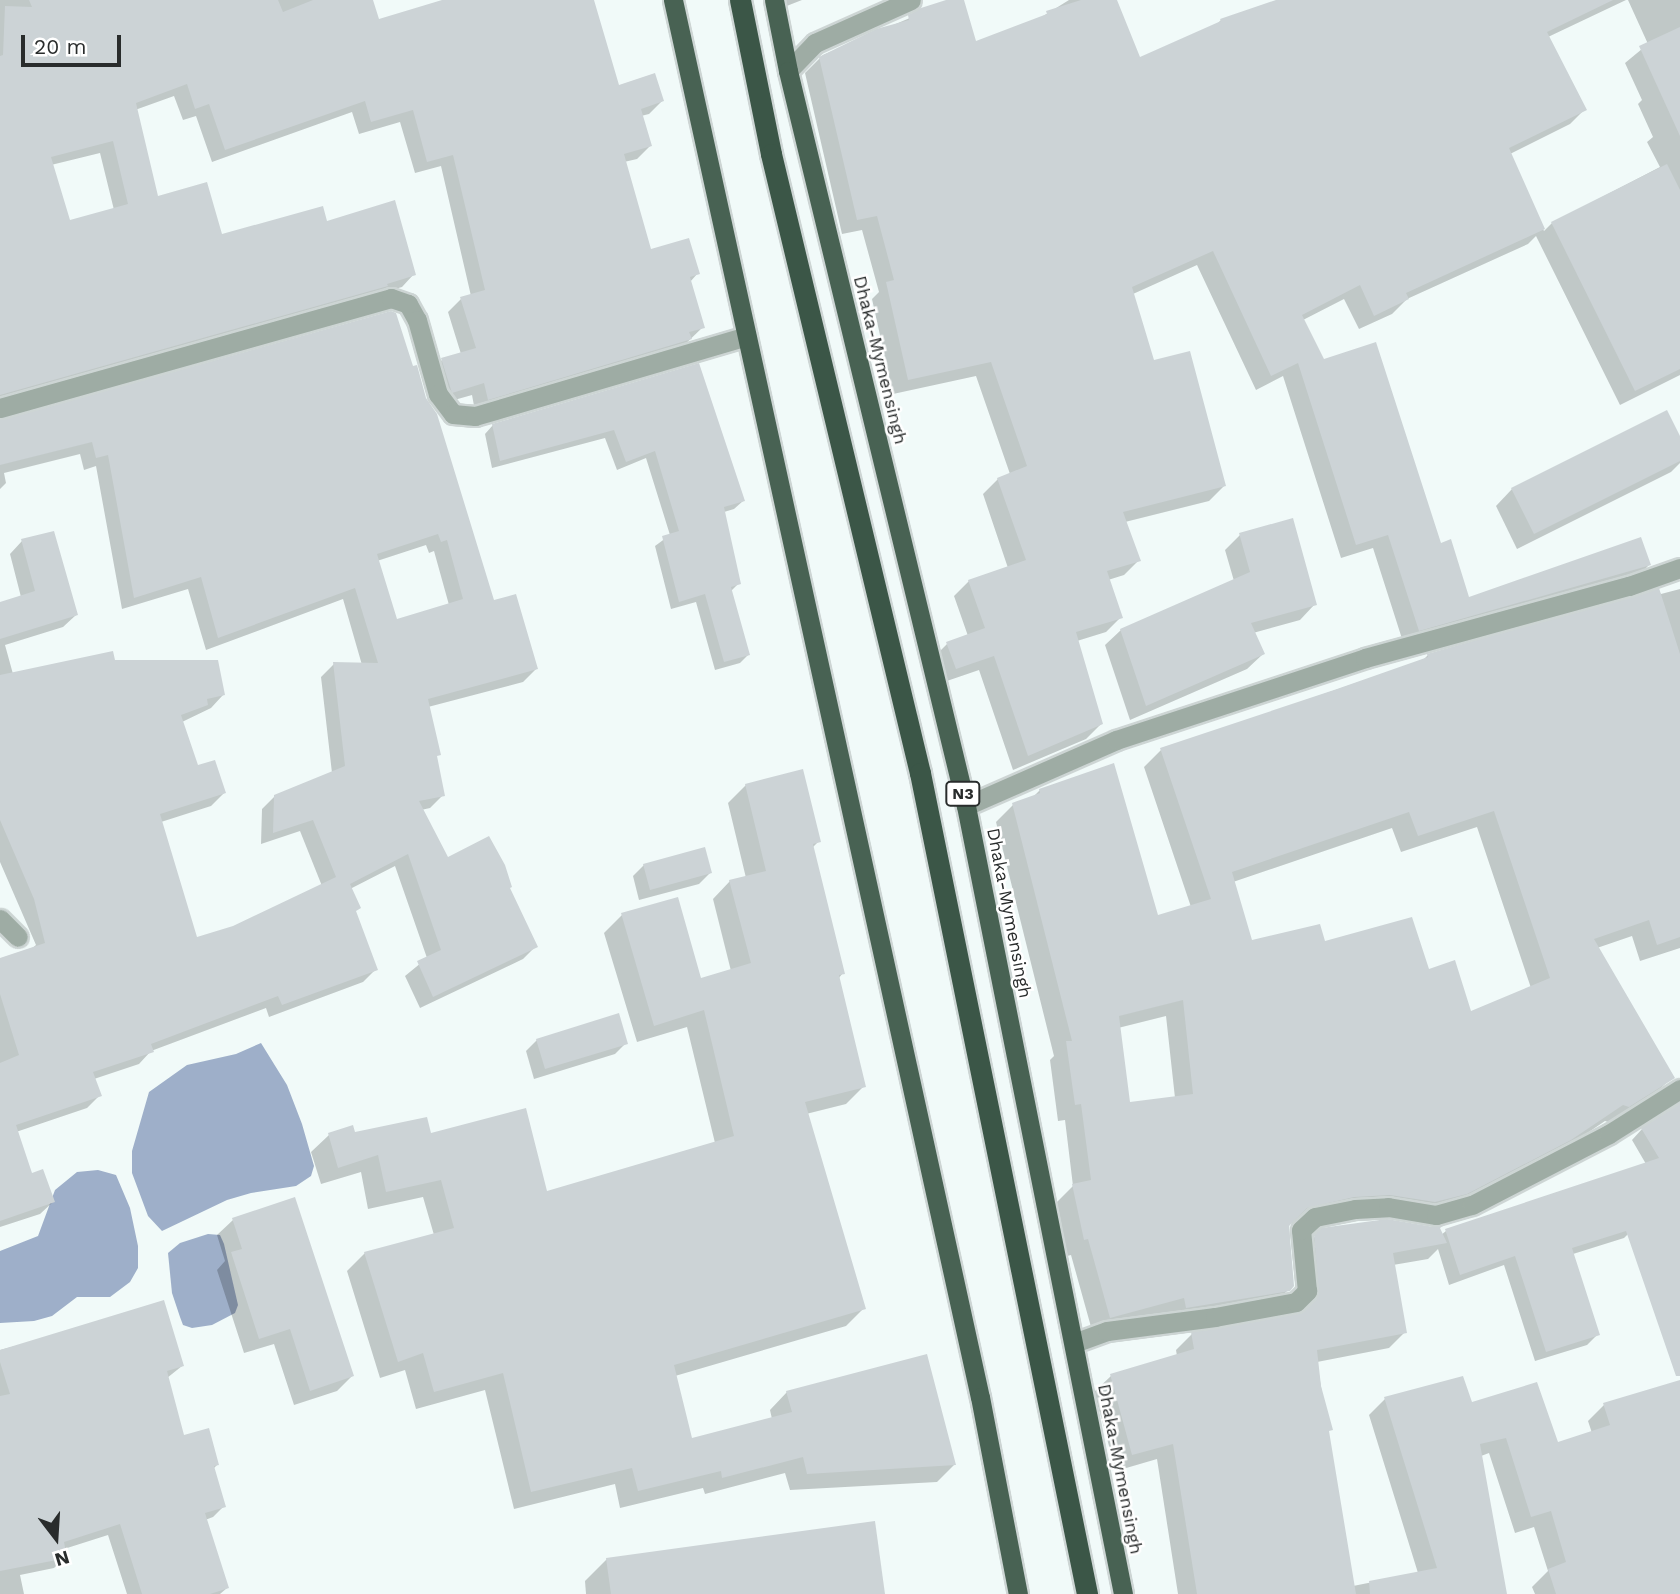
<!DOCTYPE html>
<html>
<head>
<meta charset="utf-8">
<style>
  body { margin:0 }
  #map { position:relative; width:1680px; height:1594px; overflow:hidden; background:#f1faf9; font-family:"Work Sans",sans-serif }
  div>[style] { position:absolute }
  [style*='--x'] { left:calc(var(--x)*1px); top:calc(var(--y)*1px); width:calc(var(--w)*1px); rotate:calc(var(--a)*1deg) }
  .water>* { inset:0; background:#9eafc9 }
  .shadow>* { inset:0; background:#0003 }
  .building>* { inset:0; background:#ccd3d6 }
  .roads { filter:drop-shadow(2px 0 #cdd5d4) drop-shadow(-2px 0 #cdd5d4) drop-shadow(0 2px #cdd5d4) drop-shadow(0 -2px #cdd5d4) }
  .minor>* { height:19px; margin:-9.5px; padding:0 9.5px; transform-origin:9.5px; border-radius:9.5px; background:#9eaca4 }
  .trunk>* { height:19px; margin:-9.5px; padding:0 9.5px; transform-origin:9.5px; border-radius:9.5px; background:#486253 }
  .motorway>* { height:21px; margin:-10.5px; padding:0 10.5px; transform-origin:10.5px; border-radius:10.5px; background:#3b5647 }
  span { translate:-50% -50%; white-space:nowrap; text-align:center; line-height:1.15; -webkit-text-stroke:5px #fff; paint-order:stroke }
  .shield-label span { padding:2px 5px; background:#fff; border:2px solid; border-radius:5px; -webkit-text-stroke-width:0 }
  .shield-label { font-size:16px; color:#292c2c; font-weight:700 }
  .street-label { font-size:18px; color:#292c2c }
  .north { position:absolute; left:21px; top:1503px; width:70px; height:70px; -webkit-text-stroke:5px #fff; paint-order:stroke; rotate:163deg; font-size:19px; font-weight:700; line-height:28px; text-align:center; color:#292c2c }
  .north::after { content:''; display:block; margin:auto; width:24px; height:32px; background:#292c2c; clip-path:polygon(50% 0,100% 100%,50% 72%,0 100%) }
  .scale { position:absolute; left:21px; top:35px; width:100px; height:32px; box-sizing:border-box; border:4px solid #292c2c; border-top:0; padding-left:9px; font-size:21px; line-height:24px; white-space:nowrap; color:#292c2c; -webkit-text-stroke:5px #fff; paint-order:stroke }
</style>
</head>
<body>
<div id="map">
  <div class="water">
    <i style="clip-path:polygon(261px 1043px,287px 1085px,302px 1124px,314px 1166px,311px 1176px,296px 1186px,251px 1193px,227px 1200px,162px 1231px,148px 1216px,132px 1173px,132px 1151px,149px 1092px,187px 1065px,236px 1054px)"></i>
    <i style="clip-path:polygon(98px 1170px,116px 1175px,130px 1208px,138px 1246px,138px 1268px,130px 1282px,110px 1297px,77px 1297px,52px 1316px,34px 1321px,0 1323px,0 1251px,38px 1236px,55px 1190px,77px 1172px)"></i>
    <i style="clip-path:polygon(208px 1234px,220px 1235px,224px 1244px,238px 1305px,235px 1313px,212px 1325px,192px 1328px,183px 1325px,180px 1317px,172px 1293px,168px 1253px,180px 1243px)"></i>
  </div>
  <div class="shadow">
    <i style="clip-path:polygon(evenodd,0 0,371px 0,378px 21px,448px 0,592px 0,618px 87px,662px 101px,649px 114px,641px 116px,650px 146px,637px 159px,624px 162px,650px 252px,698px 273px,690px 282px,703px 327px,677px 352px,475px 411px,472px 395px,440px 404px,429px 373px,442px 360px,461px 354px,448px 312px,461px 299px,471px 296px,441px 166px,415px 173px,400px 122px,359px 134px,352px 112px,212px 162px,196px 116px,183px 120px,174px 96px,135px 110px,157px 198px,221px 236px,326px 223px,414px 274px,402px 287px,0 403px,0 0,100px 153px,114px 210px,69px 222px,51px 165px,100px 153px)"></i>
    <i style="clip-path:polygon(775px 0,802px 0,779px 9px)"></i>
    <i style="clip-path:polygon(952px 0,962px 0,975px 43px,1040px 18px,1069px 0,1115px 0,1139px 60px,1216px 25px,1221px 20px,1279px 0,1626px 0,1548px 37px,1585px 109px,1570px 124px,1510px 154px,1544px 231px,1552px 223px,1660px 167px,1647px 142px,1653px 137px,1638px 104px,1642px 100px,1625px 63px,1648px 44px,1628px 0,1680px 0,1680px 375px,1620px 405px,1536px 236px,1528px 244px,1407px 299px,1392px 314px,1359px 329px,1344px 299px,1303px 320px,1323px 361px,1439px 545px,1468px 599px,1649px 565px,1634px 580px,1404px 645px,1373px 548px,1341px 558px,1283px 376px,1256px 390px,1197px 265px,1133px 294px,1153px 362px,1224px 486px,1209px 501px,1125px 522px,1139px 560px,1124px 575px,1108px 580px,1121px 617px,1106px 632px,1077px 641px,1101px 724px,1086px 739px,1013px 770px,979px 670px,941px 683px,932px 659px,947px 644px,968px 636px,954px 596px,969px 581px,1008px 568px,983px 494px,998px 479px,1010px 474px,976px 376px,893px 394px,872px 299px,879px 292px,862px 230px,842px 234px,805px 73px,823px 55px)"></i>
    <i style="clip-path:polygon(evenodd,391px 313px,493px 602px,536px 669px,523px 682px,428px 707px,443px 795px,430px 808px,421px 810px,447px 860px,508px 889px,535px 947px,523px 959px,420px 1008px,405px 976px,427px 958px,395px 866px,350px 889px,355px 912px,376px 969px,363px 982px,269px 1017px,266px 1008px,151px 1051px,139px 1064px,94px 1079px,100px 1095px,87px 1108px,16px 1132px,31px 1175px,53px 1202px,40px 1214px,0 1227px,0 960px,30px 950px,36px 945px,0 862px,0 604px,21px 597px,10px 554px,22px 541px,76px 615px,63px 627px,5px 645px,13px 674px,113px 661px,223px 695px,211px 708px,182px 722px,197px 767px,224px 793px,211px 806px,161px 822px,196px 939px,234px 928px,322px 886px,300px 831px,261px 844px,262px 809px,275px 796px,332px 773px,321px 677px,334px 664px,362px 665px,343px 599px,206px 650px,188px 589px,122px 609px,96px 466px,84px 470px,80px 454px,4px 473px,6px 483px,0 489px,0 421px,391px 313px,426px 545px,429px 553px,434px 551px,449px 605px,396px 621px,377px 561px,426px 545px)"></i>
    <i style="clip-path:polygon(698px 365px,743px 501px,734px 509px,724px 512px,739px 583px,730px 592px,748px 655px,740px 663px,715px 670px,696px 602px,671px 609px,655px 546px,670px 535px,646px 458px,617px 470px,605px 438px,492px 468px,485px 434px,493px 425px)"></i>
    <i style="clip-path:polygon(1680px 440px,1680px 463px,1671px 472px,1517px 549px,1496px 506px,1512px 489px)"></i>
    <i style="clip-path:polygon(1240px 535px,1315px 604px,1300px 620px,1253px 633px,1263px 654px,1247px 669px,1130px 720px,1105px 645px,1121px 630px,1234px 581px,1225px 550px)"></i>
    <i style="clip-path:polygon(evenodd,1680px 589px,1680px 948px,1640px 961px,1632px 936px,1597px 948px,1669px 1080px,1652px 1097px,1611px 1123px,1605px 1121px,1552px 1157px,1449px 1210px,1336px 1213px,1289px 1224px,1292px 1286px,1271px 1307px,1093px 1334px,1071px 1255px,1067px 1256px,1056px 1203px,1073px 1186px,1065px 1120px,1058px 1121px,1050px 1060px,1054px 1056px,996px 822px,1013px 805px,1032px 798px,1040px 790px,1157px 917px,1191px 907px,1144px 767px,1161px 750px,1423px 660px,1428px 655px,1658px 591px,1661px 594px,1680px 589px,1477px 827px,1531px 988px,1470px 1013px,1323px 943px,1251px 942px,1233px 882px,1392px 828px,1401px 852px,1477px 827px,1680px 589px,1166px 1016px,1175px 1098px,1129px 1104px,1118px 1028px,1166px 1016px)"></i>
    <i style="clip-path:polygon(746px 785px,819px 841px,812px 848px,843px 973px,838px 979px,864px 1086px,846px 1104px,806px 1114px,864px 1308px,846px 1326px,675px 1376px,691px 1440px,772px 1419px,770px 1410px,787px 1392px,954px 1465px,937px 1482px,790px 1490px,785px 1473px,705px 1494px,703px 1488px,620px 1508px,615px 1484px,514px 1509px,485px 1390px,416px 1409px,405px 1370px,380px 1378px,347px 1271px,365px 1253px,434px 1235px,423px 1197px,368px 1209px,361px 1172px,321px 1184px,311px 1152px,329px 1135px,429px 1135px,546px 1193px,715px 1143px,687px 1027px,637px 1042px,604px 933px,622px 915px,677px 899px,700px 980px,731px 971px,713px 899px,730px 881px,746px 878px,728px 803px)"></i>
    <i style="clip-path:polygon(644px 865px,710px 873px,699px 884px,639px 900px,633px 876px)"></i>
    <i style="clip-path:polygon(537px 1040px,626px 1043px,615px 1054px,534px 1079px,526px 1051px)"></i>
    <i style="clip-path:polygon(1680px 1106px,1680px 1245px,1635px 1227px,1624px 1238px,1573px 1254px,1598px 1334px,1587px 1345px,1535px 1361px,1504px 1265px,1449px 1285px,1438px 1249px,1428px 1259px,1393px 1265px,1405px 1332px,1389px 1348px,1317px 1362px,1353px 1586px,1418px 1573px,1369px 1415px,1385px 1399px,1471px 1404px,1557px 1444px,1592px 1433px,1588px 1421px,1604px 1405px,1680px 1466px,1680px 1594px,1535px 1594px,1532px 1587px,1548px 1571px,1534px 1527px,1515px 1533px,1489px 1453px,1481px 1456px,1505px 1594px,1178px 1594px,1157px 1459px,1116px 1471px,1094px 1392px,1111px 1376px,1177px 1356px,1176px 1350px,1192px 1334px,1303px 1313px,1298px 1253px,1322px 1230px,1441px 1235px,1446px 1231px,1646px 1164px,1632px 1140px,1642px 1129px)"></i>
    <i style="clip-path:polygon(233px 1220px,352px 1376px,337px 1391px,294px 1405px,274px 1344px,244px 1353px,217px 1270px,225px 1261px,217px 1235px)"></i>
    <i style="clip-path:polygon(93px 1326px,182px 1366px,167px 1378px,183px 1437px,218px 1464px,213px 1469px,224px 1506px,213px 1517px,205px 1520px,227px 1588px,220px 1594px,127px 1594px,108px 1535px,64px 1549px,65px 1557px,54px 1568px,20px 1575px,24px 1594px,0 1594px,0 1350px)"></i>
    <i style="clip-path:polygon(607px 1559px,883px 1594px,586px 1594px,585px 1581px)"></i>
  </div>
  <div class="building">
    <i style="clip-path:polygon(evenodd,29px 0,278px 0,283px 12px,313px 0,373px 0,379px 19px,442px 0,594px 0,619px 85px,655px 73px,664px 101px,641px 109px,652px 146px,624px 154px,651px 249px,689px 238px,700px 274px,690px 277px,705px 328px,689px 332px,692px 339px,488px 400px,484px 383px,452px 393px,441px 358px,476px 348px,460px 297px,485px 290px,453px 155px,427px 162px,413px 110px,371px 122px,365px 101px,225px 150px,209px 104px,195px 109px,187px 84px,136px 103px,158px 196px,207px 182px,222px 234px,323px 206px,327px 221px,395px 200px,416px 275px,387px 284px,388px 286px,0 395px,0 56px,3px 55px,5px 6px,32px 7px,29px 0,113px 141px,128px 204px,70px 220px,51px 157px,113px 141px)"></i>
    <i style="clip-path:polygon(946px 0,964px 0,976px 41px,1047px 14px,1046px 11px,1081px 0,1117px 0,1140px 57px,1221px 21px,1220px 19px,1276px 0,1613px 0,1547px 32px,1587px 110px,1509px 148px,1545px 229px,1406px 293px,1409px 299px,1374px 316px,1360px 285px,1302px 315px,1324px 359px,1376px 342px,1441px 543px,1451px 539px,1469px 597px,1641px 537px,1651px 565px,1419px 631px,1388px 535px,1356px 545px,1298px 363px,1271px 376px,1213px 251px,1132px 287px,1154px 360px,1190px 351px,1226px 486px,1123px 512px,1141px 561px,1107px 571px,1123px 618px,1076px 632px,1103px 724px,1028px 756px,994px 656px,956px 669px,946px 642px,985px 628px,968px 580px,1026px 560px,997px 478px,1027px 466px,991px 362px,908px 380px,886px 282px,894px 280px,877px 216px,857px 220px,819px 57px,876px 29px,909px 20px,908px 15px,921px 8px)"></i>
    <i style="clip-path:polygon(1680px 27px,1680px 136px,1639px 46px)"></i>
    <i style="clip-path:polygon(1667px 164px,1680px 190px,1680px 369px,1635px 391px,1551px 222px)"></i>
    <i style="clip-path:polygon(evenodd,391px 311px,396px 313px,413px 366px,417px 365px,426px 398px,437px 414px,494px 600px,516px 594px,538px 669px,428px 699px,441px 755px,437px 756px,445px 796px,419px 801px,448px 857px,489px 836px,505px 865px,512px 887px,510px 888px,538px 947px,433px 997px,417px 961px,441px 950px,408px 854px,350px 884px,361px 908px,356px 911px,378px 970px,282px 1005px,278px 996px,151px 1044px,154px 1052px,93px 1072px,102px 1096px,16px 1125px,32px 1173px,43px 1169px,55px 1202px,0 1221px,0 1063px,19px 1055px,0 994px,0 958px,45px 943px,34px 899px,0 820px,0 675px,113px 651px,115px 660px,218px 660px,225px 695px,207px 699px,208px 705px,181px 715px,198px 765px,215px 760px,226px 793px,160px 814px,197px 937px,233px 926px,336px 877px,313px 820px,273px 833px,274px 795px,345px 766px,333px 662px,378px 663px,355px 588px,218px 638px,201px 577px,134px 598px,108px 455px,96px 458px,92px 442px,0 465px,0 420px,391px 311px,438px 534px,441px 542px,447px 540px,463px 599px,397px 619px,377px 554px,438px 534px)"></i>
    <i style="clip-path:polygon(699px 363px,745px 501px,724px 507px,741px 584px,731px 587px,750px 655px,724px 662px,705px 594px,679px 602px,662px 536px,679px 531px,655px 451px,626px 462px,614px 430px,500px 461px,492px 424px)"></i>
    <i style="clip-path:polygon(1667px 410px,1680px 436px,1680px 461px,1534px 534px,1511px 488px)"></i>
    <i style="clip-path:polygon(1293px 518px,1317px 605px,1251px 623px,1265px 654px,1146px 706px,1120px 629px,1250px 572px,1239px 533px)"></i>
    <i style="clip-path:polygon(54px 531px,78px 615px,0 639px,0 602px,35px 591px,21px 539px)"></i>
    <i style="clip-path:polygon(evenodd,1659px 588px,1680px 654px,1680px 937px,1657px 945px,1649px 920px,1594px 939px,1675px 1078px,1629px 1107px,1623px 1105px,1571px 1140px,1467px 1194px,1435px 1202px,1390px 1195px,1354px 1197px,1307px 1208px,1289px 1226px,1294px 1286px,1290px 1291px,1186px 1308px,1184px 1298px,1110px 1318px,1088px 1239px,1084px 1240px,1072px 1184px,1091px 1180px,1081px 1104px,1075px 1105px,1066px 1041px,1072px 1041px,1012px 803px,1040px 793px,1039px 789px,1114px 763px,1158px 915px,1211px 899px,1160px 748px,1337px 689px,1428px 657px,1427px 654px,1659px 588px,1494px 811px,1550px 978px,1471px 1011px,1455px 960px,1429px 969px,1412px 917px,1325px 941px,1320px 924px,1252px 940px,1232px 872px,1409px 812px,1418px 836px,1494px 811px,1659px 588px,1183px 1000px,1193px 1094px,1130px 1102px,1119px 1016px,1183px 1000px)"></i>
    <i style="clip-path:polygon(803px 769px,821px 842px,813px 844px,845px 974px,839px 975px,866px 1087px,805px 1102px,866px 1309px,674px 1365px,692px 1438px,792px 1412px,786px 1391px,927px 1354px,956px 1465px,807px 1474px,803px 1457px,722px 1478px,721px 1471px,638px 1491px,632px 1468px,531px 1492px,503px 1373px,434px 1392px,423px 1353px,398px 1362px,364px 1252px,454px 1228px,441px 1180px,386px 1192px,378px 1155px,338px 1168px,328px 1133px,353px 1125px,355px 1132px,427px 1117px,431px 1133px,526px 1108px,547px 1191px,734px 1136px,704px 1010px,654px 1026px,621px 913px,678px 897px,701px 978px,751px 963px,729px 880px,766px 871px,745px 784px)"></i>
    <i style="clip-path:polygon(705px 847px,712px 873px,650px 890px,643px 864px)"></i>
    <i style="clip-path:polygon(619px 1013px,628px 1044px,545px 1069px,536px 1039px)"></i>
    <i style="clip-path:polygon(1680px 1103px,1680px 1376px,1676px 1376px,1626px 1231px,1572px 1248px,1600px 1335px,1546px 1352px,1515px 1256px,1460px 1275px,1445px 1229px,1659px 1158px,1641px 1128px)"></i>
    <i style="clip-path:polygon(295px 1197px,354px 1376px,310px 1391px,290px 1329px,259px 1339px,231px 1252px,242px 1249px,232px 1218px)"></i>
    <i style="clip-path:polygon(1387px 1219px,1434px 1227px,1444px 1225px,1440px 1228px,1447px 1243px,1393px 1253px,1407px 1333px,1317px 1350px,1321px 1386px,1333px 1430px,1329px 1431px,1356px 1594px,1197px 1594px,1173px 1444px,1132px 1455px,1110px 1374px,1194px 1349px,1191px 1332px,1304px 1311px,1319px 1295px,1314px 1235px,1321px 1228px)"></i>
    <i style="clip-path:polygon(164px 1300px,184px 1366px,167px 1371px,184px 1435px,209px 1428px,219px 1465px,214px 1466px,226px 1507px,205px 1513px,229px 1588px,210px 1594px,142px 1594px,120px 1524px,64px 1542px,67px 1558px,0 1571px,0 1396px,10px 1394px,0 1362px,0 1350px)"></i>
    <i style="clip-path:polygon(1463px 1376px,1472px 1402px,1537px 1382px,1558px 1442px,1610px 1425px,1603px 1403px,1680px 1380px,1680px 1594px,1556px 1594px,1548px 1569px,1566px 1562px,1551px 1511px,1531px 1517px,1506px 1438px,1480px 1444px,1507px 1594px,1370px 1594px,1369px 1581px,1437px 1568px,1384px 1397px)"></i>
    <i style="clip-path:polygon(875px 1521px,885px 1594px,611px 1594px,606px 1558px)"></i>
  </div>
  <div class="roads">
    <div class="minor">
      <i style="--x:788;--y:71;--w:39;--a:-46"></i>
      <i style="--x:815;--y:43;--w:105;--a:-24.1"></i>
      <i style="--x:0;--y:408;--w:406;--a:-15.7"></i>
      <i style="--x:391;--y:298;--w:18;--a:19"></i>
      <i style="--x:408;--y:304;--w:18;--a:61"></i>
      <i style="--x:417;--y:320;--w:77;--a:74.2"></i>
      <i style="--x:438;--y:394;--w:25;--a:53"></i>
      <i style="--x:453;--y:414;--w:22;--a:5"></i>
      <i style="--x:475;--y:416;--w:283;--a:-16.4"></i>
      <i style="--x:966;--y:806;--w:164;--a:-23.7"></i>
      <i style="--x:1116;--y:740;--w:262;--a:-18.2"></i>
      <i style="--x:1365;--y:658;--w:274;--a:-15.3"></i>
      <i style="--x:1629;--y:586;--w:54;--a:-19.4"></i>
      <i style="--x:0;--y:919;--w:25;--a:45"></i>
      <i style="--x:1074;--y:1343;--w:35;--a:-20"></i>
      <i style="--x:1107;--y:1331;--w:109;--a:-7.4"></i>
      <i style="--x:1215;--y:1317;--w:82;--a:-10.5"></i>
      <i style="--x:1296;--y:1302;--w:16;--a:-45"></i>
      <i style="--x:1307;--y:1291;--w:61;--a:-95.6"></i>
      <i style="--x:1301;--y:1230;--w:19;--a:-43"></i>
      <i style="--x:1315;--y:1217;--w:41;--a:-11.3"></i>
      <i style="--x:1355;--y:1209;--w:33;--a:-3"></i>
      <i style="--x:1388;--y:1207;--w:49;--a:9.5"></i>
      <i style="--x:1436;--y:1215;--w:37;--a:-16"></i>
      <i style="--x:1472;--y:1205;--w:154;--a:-27.4"></i>
      <i style="--x:1609;--y:1134;--w:84;--a:-32.4"></i>
    </div>
    <div class="trunk">
      <i style="--x:673;--y:0;--w:1430;--a:77.61"></i>
      <i style="--x:980;--y:1397;--w:201;--a:79.1"></i>
      <i style="--x:774;--y:0;--w:72;--a:78.8"></i>
      <i style="--x:788;--y:71;--w:756;--a:76.39"></i>
      <i style="--x:966;--y:806;--w:803;--a:78.73"></i>
    </div>
    <div class="motorway">
      <i style="--x:740;--y:0;--w:157;--a:78.6"></i>
      <i style="--x:771;--y:154;--w:637;--a:76.47"></i>
      <i style="--x:920;--y:773;--w:838;--a:78.5"></i>
    </div>
  </div>
  <div class="shield-label">
    <span style="left:963px;top:794px">N3</span>
  </div>
  <div class="street-label">
    <span style="left:880px;top:360px;rotate:76deg">Dhaka-Mymensingh</span>
    <span style="left:1009px;top:913px;rotate:79deg">Dhaka-Mymensingh</span>
    <span style="left:1120px;top:1469px;rotate:79deg">Dhaka-Mymensingh</span>
  </div>
  <div class="north">N</div>
  <div class="scale">20 m</div>
</div>
</body>
</html>
